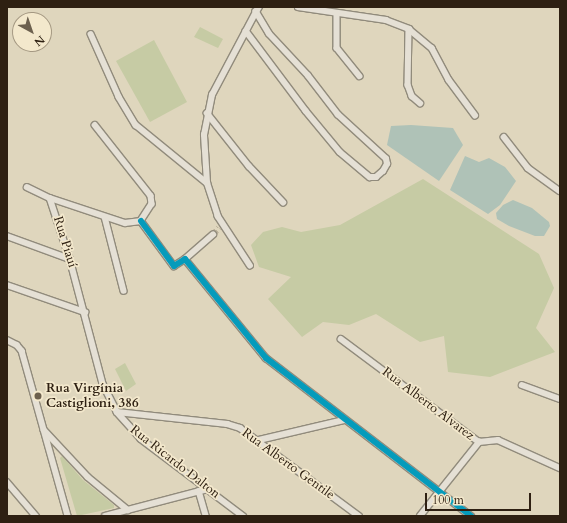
<!DOCTYPE html>
<html>
<head>
<meta charset="utf-8">
<style>
  body { margin:0 }
  #map { position:relative; width:567px; height:523px; overflow:hidden; background:#dfd6bd; font-family:Cardo,serif }
  div>[style] { position:absolute }
  [style*='--x'] { left:calc(var(--x)*1px); top:calc(var(--y)*1px); width:calc(var(--w)*1px); rotate:calc(var(--a)*1deg) }
  .green>* { inset:0; background:#c6cba4 }
  .water>* { inset:0; background:#afc2b7 }
  .street-tunnel>* { height:5.5px; margin-top:-2.75px; transform-origin:0; background:repeating-linear-gradient(90deg,#bcb29b 0 5.5px,transparent 0 8.5px) }
  .roads { filter:drop-shadow(1px 0 #918b7c) drop-shadow(-1px 0 #918b7c) drop-shadow(0 1px #918b7c) drop-shadow(0 -1px #918b7c) }
  .street>* { height:5.5px; margin:-2.75px; padding:0 2.75px; transform-origin:2.75px; border-radius:2.75px; background:#e5e0d5 }
  .bus-1>* { height:6px; margin:-3px; padding:0 3px; transform-origin:3px; border-radius:3px; background:#059bbb }
  .dots>* { width:11px; height:11px; translate:-50% -50%; box-sizing:border-box; border:2px solid #f3e8cc; border-radius:50% }
  span { translate:-50% -50%; white-space:nowrap; text-align:center; line-height:1.15; -webkit-text-stroke:3.5px #f3e8cc; paint-order:stroke }
  .street-label { font-size:13px; color:#2e2012 }
  .poi-label { font-size:13px; color:#2e2012; font-weight:700 }
  .left { translate:0 -50%; text-align:left }
  .frame { position:absolute; inset:0; border:8px solid #2e2012; pointer-events:none }
  .north { position:absolute; left:12px; top:12px; width:40px; height:40px; box-sizing:border-box; background:#f3e8cc; border:1px solid #a49882; border-radius:50%; rotate:140deg; font-size:11px; font-weight:700; line-height:16px; text-align:center; color:#2e2012 }
  .north::after { content:''; display:block; margin:auto; width:14px; height:18px; background:#6c604e; clip-path:polygon(50% 0,100% 100%,50% 72%,0 100%) }
  .scale { position:absolute; left:425px; top:493px; width:106px; height:18px; box-sizing:border-box; border:2px solid #2e2012; border-top:0; padding-left:5px; font-size:12px; line-height:14px; white-space:nowrap; color:#2e2012; -webkit-text-stroke:3px #f3e8cc; paint-order:stroke }
</style>
</head>
<body>
<div id="map">
  <div class="green">
    <i style="clip-path:polygon(200px 27px,223px 39px,218px 48px,194px 37px)"></i>
    <i style="clip-path:polygon(154px 40px,187px 102px,150px 122px,116px 61px)"></i>
    <i style="clip-path:polygon(423px 179px,539px 254px,554px 288px,536px 328px,555px 352px,490px 377px,448px 372px,444px 336px,420px 342px,376px 314px,349px 325px,323px 322px,302px 337px,268px 299px,291px 277px,259px 267px,251px 245px,263px 232px,282px 227px,301px 232px,340px 225px)"></i>
    <i style="clip-path:polygon(125px 363px,136px 384px,126px 391px,115px 369px)"></i>
    <i style="clip-path:polygon(62px 456px,83px 480px,114px 505px,114px 508px,77px 516px,60px 458px)"></i>
  </div>
  <div class="water">
    <i style="clip-path:polygon(411px 125px,453px 128px,463px 145px,439px 181px,387px 145px,391px 126px)"></i>
    <i style="clip-path:polygon(465px 156px,479px 162px,489px 158px,505px 167px,516px 181px,500px 205px,488px 214px,450px 190px)"></i>
    <i style="clip-path:polygon(513px 200px,532px 208px,549px 222px,550px 226px,544px 236px,535px 236px,509px 226px,497px 219px,496px 213px,503px 205px)"></i>
  </div>
  <div class="street-tunnel">
    <i style="--x:213;--y:235;--w:9;--a:-54"></i>
  </div>
  <div class="roads">
    <div class="street">
      <i style="--x:298;--y:7;--w:89;--a:8.4"></i>
      <i style="--x:386;--y:20;--w:25;--a:21"></i>
      <i style="--x:409;--y:29;--w:30;--a:40"></i>
      <i style="--x:432;--y:48;--w:36;--a:62"></i>
      <i style="--x:449;--y:80;--w:44;--a:53.4"></i>
      <i style="--x:337;--y:14;--w:34;--a:90"></i>
      <i style="--x:337;--y:48;--w:36;--a:51"></i>
      <i style="--x:409;--y:29;--w:56;--a:91"></i>
      <i style="--x:408;--y:85;--w:12;--a:70"></i>
      <i style="--x:412;--y:96;--w:11;--a:41"></i>
      <i style="--x:246;--y:31;--w:100;--a:53.1"></i>
      <i style="--x:306;--y:111;--w:53;--a:50.3"></i>
      <i style="--x:340;--y:152;--w:39;--a:40"></i>
      <i style="--x:370;--y:177;--w:6;--a:0"></i>
      <i style="--x:376;--y:177;--w:9;--a:-41"></i>
      <i style="--x:383;--y:171;--w:8;--a:-60"></i>
      <i style="--x:387;--y:164;--w:5;--a:-101"></i>
      <i style="--x:386;--y:159;--w:65;--a:-137.5"></i>
      <i style="--x:338;--y:115;--w:49;--a:-127.6"></i>
      <i style="--x:308;--y:76;--w:57;--a:-132.9"></i>
      <i style="--x:269;--y:34;--w:26;--a:-121"></i>
      <i style="--x:256;--y:12;--w:6;--a:-59"></i>
      <i style="--x:91;--y:34;--w:69;--a:66"></i>
      <i style="--x:119;--y:97;--w:33;--a:59"></i>
      <i style="--x:136;--y:125;--w:92;--a:39.2"></i>
      <i style="--x:207;--y:113;--w:68;--a:51.6"></i>
      <i style="--x:249;--y:166;--w:50;--a:46.6"></i>
      <i style="--x:95;--y:125;--w:90;--a:51.7"></i>
      <i style="--x:151;--y:196;--w:8;--a:83"></i>
      <i style="--x:152;--y:204;--w:20;--a:123"></i>
      <i style="--x:504;--y:137;--w:39;--a:52"></i>
      <i style="--x:528;--y:168;--w:39;--a:36"></i>
      <i style="--x:27;--y:187;--w:25;--a:26"></i>
      <i style="--x:50;--y:198;--w:79;--a:18.4"></i>
      <i style="--x:125;--y:223;--w:16;--a:-7"></i>
      <i style="--x:50;--y:198;--w:64;--a:71.8"></i>
      <i style="--x:70;--y:259;--w:129;--a:75.2"></i>
      <i style="--x:103;--y:384;--w:31;--a:63"></i>
      <i style="--x:117;--y:412;--w:36;--a:48"></i>
      <i style="--x:141;--y:439;--w:128;--a:37"></i>
      <i style="--x:105;--y:217;--w:76;--a:75.6"></i>
      <i style="--x:141;--y:221;--w:56;--a:53.7"></i>
      <i style="--x:174;--y:266;--w:13;--a:-32"></i>
      <i style="--x:185;--y:259;--w:128;--a:50.7"></i>
      <i style="--x:266;--y:358;--w:259;--a:37.6"></i>
      <i style="--x:7;--y:236;--w:67;--a:20.1"></i>
      <i style="--x:185;--y:259;--w:37;--a:-41"></i>
      <i style="--x:250;--y:266;--w:59;--a:-123.1"></i>
      <i style="--x:218;--y:217;--w:36;--a:-108"></i>
      <i style="--x:207;--y:183;--w:48;--a:-93.6"></i>
      <i style="--x:204;--y:135;--w:41;--a:-78.7"></i>
      <i style="--x:212;--y:95;--w:94;--a:-62.1"></i>
      <i style="--x:7;--y:285;--w:83;--a:19.1"></i>
      <i style="--x:341;--y:339;--w:172;--a:36.7"></i>
      <i style="--x:7;--y:340;--w:11;--a:27"></i>
      <i style="--x:17;--y:345;--w:8;--a:50"></i>
      <i style="--x:22;--y:351;--w:171;--a:74.4"></i>
      <i style="--x:522;--y:385;--w:40;--a:20.2"></i>
      <i style="--x:117;--y:412;--w:111;--a:6.2"></i>
      <i style="--x:227;--y:424;--w:14;--a:17"></i>
      <i style="--x:240;--y:428;--w:148;--a:36.5"></i>
      <i style="--x:44;--y:430;--w:64;--a:46.9"></i>
      <i style="--x:88;--y:477;--w:52;--a:39.5"></i>
      <i style="--x:259;--y:440;--w:87;--a:-13.2"></i>
      <i style="--x:7;--y:482;--w:45;--a:49.5"></i>
      <i style="--x:199;--y:491;--w:26;--a:74"></i>
      <i style="--x:105;--y:516;--w:106;--a:-14.7"></i>
      <i style="--x:420;--y:516;--w:95;--a:-51.4"></i>
      <i style="--x:479;--y:442;--w:19;--a:-6"></i>
      <i style="--x:498;--y:440;--w:68;--a:24.3"></i>
    </div>
  </div>
  <div class="bus-1">
    <i style="--x:141;--y:221;--w:56;--a:53.7"></i>
    <i style="--x:174;--y:266;--w:13;--a:-32"></i>
    <i style="--x:185;--y:259;--w:128;--a:50.7"></i>
    <i style="--x:266;--y:358;--w:259;--a:37.6"></i>
  </div>
  <div class="dots">
    <i style="left:38px;top:396px;background:#6c604e"></i>
  </div>
  <div class="street-label">
    <span style="left:65px;top:242px;rotate:73deg">Rua Piauí</span>
    <span style="left:428px;top:404px;rotate:37deg">Rua Alberto Alvarez</span>
    <span style="left:175px;top:462px;rotate:38deg">Rua Ricardo Dalton</span>
    <span style="left:288px;top:464px;rotate:36deg">Rua Alberto Gentile</span>
  </div>
  <div class="poi-label">
    <span class="left" style="left:46px;top:396px">Rua Virgínia<br>Castiglioni, 386</span>
  </div>
  <div class="frame"></div>
  <div class="north">N</div>
  <div class="scale">100 m</div>
</div>
</body>
</html>
